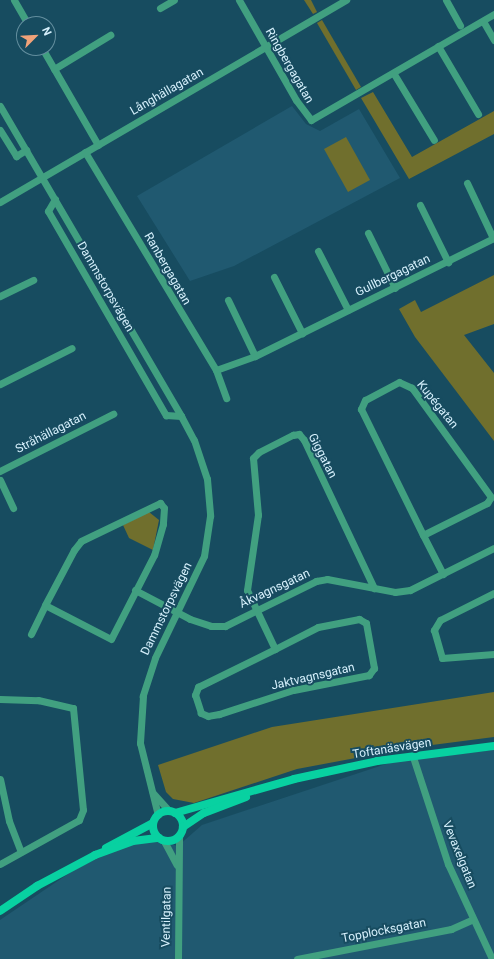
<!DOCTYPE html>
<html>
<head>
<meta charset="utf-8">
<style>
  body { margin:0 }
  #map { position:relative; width:494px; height:959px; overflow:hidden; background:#174c60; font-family:Roboto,sans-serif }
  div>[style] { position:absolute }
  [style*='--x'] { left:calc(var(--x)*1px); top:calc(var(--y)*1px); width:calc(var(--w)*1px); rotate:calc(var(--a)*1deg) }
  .built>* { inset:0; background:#205970 }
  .green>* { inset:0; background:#706f2d }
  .street>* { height:7px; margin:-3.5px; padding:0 3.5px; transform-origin:3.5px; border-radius:3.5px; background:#41a080 }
  .secondary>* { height:8px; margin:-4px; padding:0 4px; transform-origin:4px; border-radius:4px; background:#08d1a1 }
  .secondary>.ring { margin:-4px; padding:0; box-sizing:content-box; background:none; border:8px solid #08d1a1; border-radius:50% }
  span { translate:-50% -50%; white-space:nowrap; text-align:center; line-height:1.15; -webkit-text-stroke:4px #174c60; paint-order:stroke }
  .street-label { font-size:12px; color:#d6f0fc }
  .north { position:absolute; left:16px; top:16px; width:40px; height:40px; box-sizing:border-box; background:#174c60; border:1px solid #638e9e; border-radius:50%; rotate:66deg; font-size:11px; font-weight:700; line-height:16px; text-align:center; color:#d6f0fc }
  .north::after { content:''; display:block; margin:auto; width:14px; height:18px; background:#f0a279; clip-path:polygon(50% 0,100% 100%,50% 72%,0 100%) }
</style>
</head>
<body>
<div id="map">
  <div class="built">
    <i style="clip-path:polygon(292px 106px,306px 124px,320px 131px,359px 109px,400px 178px,234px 266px,190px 281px,137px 196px)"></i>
    <i style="clip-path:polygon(494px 750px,494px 959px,0 959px,0 920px,74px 870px,143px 836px,178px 846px,202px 825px,392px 762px)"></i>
  </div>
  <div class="green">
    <i style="clip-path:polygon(304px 0,311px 0,317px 12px,313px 14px)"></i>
    <i style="clip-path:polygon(322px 20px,361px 87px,356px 90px,317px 23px)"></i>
    <i style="clip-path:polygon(373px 92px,412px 157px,494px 111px,494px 134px,409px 179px,361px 98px)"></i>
    <i style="clip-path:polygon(346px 137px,370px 180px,348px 192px,324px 149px)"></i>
    <i style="clip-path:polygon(494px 275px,494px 324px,464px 335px,494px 373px,494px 441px,415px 337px,399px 309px,415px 300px,421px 312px)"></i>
    <i style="clip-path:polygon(149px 512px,159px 520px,153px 550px,129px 538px,123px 525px)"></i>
    <i style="clip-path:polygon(494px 692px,494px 737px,409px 748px,297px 769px,194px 803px,173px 799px,166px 792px,158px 765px,272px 727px)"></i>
  </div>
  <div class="street">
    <i style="--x:14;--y:0;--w:28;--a:60"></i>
    <i style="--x:239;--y:0;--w:115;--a:60.3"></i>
    <i style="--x:296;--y:100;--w:25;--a:53"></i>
    <i style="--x:311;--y:120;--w:211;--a:-30.1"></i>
    <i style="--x:446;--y:0;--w:29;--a:61"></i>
    <i style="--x:160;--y:8;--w:16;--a:-30"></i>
    <i style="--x:483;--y:21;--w:22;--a:60"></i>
    <i style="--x:438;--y:46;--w:79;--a:59.5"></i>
    <i style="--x:42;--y:48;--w:112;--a:60"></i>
    <i style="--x:54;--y:69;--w:66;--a:-31.3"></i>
    <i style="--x:394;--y:74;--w:77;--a:58.8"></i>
    <i style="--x:0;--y:106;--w:359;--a:59.7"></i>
    <i style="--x:181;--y:416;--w:27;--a:62"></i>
    <i style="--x:194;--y:440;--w:41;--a:71.6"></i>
    <i style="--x:207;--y:479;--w:37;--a:85"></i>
    <i style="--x:210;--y:516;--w:40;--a:98.5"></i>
    <i style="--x:204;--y:556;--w:113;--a:115.7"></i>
    <i style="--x:155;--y:658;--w:40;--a:108"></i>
    <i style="--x:143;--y:696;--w:47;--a:93.7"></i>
    <i style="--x:140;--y:743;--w:74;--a:76"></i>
    <i style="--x:0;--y:130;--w:31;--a:58"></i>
    <i style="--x:16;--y:156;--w:12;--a:-31"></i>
    <i style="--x:85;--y:152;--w:254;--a:59"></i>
    <i style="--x:216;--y:370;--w:30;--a:70"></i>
    <i style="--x:467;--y:183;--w:61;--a:64.7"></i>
    <i style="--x:55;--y:199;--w:14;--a:120"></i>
    <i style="--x:48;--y:211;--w:236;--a:60"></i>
    <i style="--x:166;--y:415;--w:15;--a:4"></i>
    <i style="--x:0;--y:202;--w:401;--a:-30.3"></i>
    <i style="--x:420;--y:205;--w:64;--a:63.8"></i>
    <i style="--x:368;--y:233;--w:61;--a:63.9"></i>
    <i style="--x:318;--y:251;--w:66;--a:63"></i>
    <i style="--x:274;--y:277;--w:63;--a:63.4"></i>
    <i style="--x:0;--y:296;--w:37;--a:-26"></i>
    <i style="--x:228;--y:300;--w:62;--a:64.3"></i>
    <i style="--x:216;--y:370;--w:41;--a:-19.7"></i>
    <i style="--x:255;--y:356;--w:267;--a:-26.3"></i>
    <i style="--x:0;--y:384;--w:80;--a:-26.6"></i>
    <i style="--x:0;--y:471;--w:127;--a:-26.8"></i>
    <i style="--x:0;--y:480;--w:31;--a:65"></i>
    <i style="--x:423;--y:535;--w:72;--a:-26.6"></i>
    <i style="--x:487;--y:503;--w:7;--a:-56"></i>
    <i style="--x:491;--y:497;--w:135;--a:-125.9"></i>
    <i style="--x:412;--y:388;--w:14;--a:-155"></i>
    <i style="--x:399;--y:382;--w:38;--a:152"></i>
    <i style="--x:365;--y:400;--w:10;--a:114"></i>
    <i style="--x:361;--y:409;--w:140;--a:63.8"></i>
    <i style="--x:423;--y:535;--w:44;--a:62.9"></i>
    <i style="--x:135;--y:590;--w:62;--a:27.8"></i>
    <i style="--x:190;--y:619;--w:22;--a:18"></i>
    <i style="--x:211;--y:626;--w:14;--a:0"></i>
    <i style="--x:225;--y:626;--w:102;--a:-26.3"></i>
    <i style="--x:316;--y:581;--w:11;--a:-10"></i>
    <i style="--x:327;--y:579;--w:69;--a:10.8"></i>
    <i style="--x:395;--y:592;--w:15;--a:-8"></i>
    <i style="--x:410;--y:590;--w:94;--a:-26.6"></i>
    <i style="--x:494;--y:593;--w:60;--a:153.4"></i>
    <i style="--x:440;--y:620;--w:12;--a:121"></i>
    <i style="--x:434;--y:630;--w:29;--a:74"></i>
    <i style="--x:442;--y:658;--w:52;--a:-4.4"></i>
    <i style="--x:31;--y:634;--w:32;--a:-64"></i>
    <i style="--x:45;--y:605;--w:62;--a:-62.2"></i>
    <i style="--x:74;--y:550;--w:11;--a:-52"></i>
    <i style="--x:81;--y:541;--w:88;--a:-25.7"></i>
    <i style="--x:160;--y:503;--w:6;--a:51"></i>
    <i style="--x:164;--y:508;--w:16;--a:94"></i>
    <i style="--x:163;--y:524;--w:32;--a:106"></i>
    <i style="--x:154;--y:555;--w:94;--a:117.1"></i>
    <i style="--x:111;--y:639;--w:74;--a:-152.7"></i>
    <i style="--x:275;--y:649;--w:48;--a:-27.1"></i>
    <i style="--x:318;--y:627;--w:42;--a:-11"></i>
    <i style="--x:359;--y:619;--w:8;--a:30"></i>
    <i style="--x:366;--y:623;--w:46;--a:79.9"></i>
    <i style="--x:374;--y:668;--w:9;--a:126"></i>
    <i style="--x:369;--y:675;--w:77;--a:168.8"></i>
    <i style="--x:293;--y:690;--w:78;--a:162"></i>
    <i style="--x:219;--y:714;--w:11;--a:170"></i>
    <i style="--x:208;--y:716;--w:8;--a:-157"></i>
    <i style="--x:201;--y:713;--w:19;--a:-108"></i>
    <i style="--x:195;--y:695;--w:9;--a:-69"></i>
    <i style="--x:198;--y:687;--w:86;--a:-26.3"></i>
    <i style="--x:275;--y:649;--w:65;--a:-115.4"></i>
    <i style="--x:247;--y:590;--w:76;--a:-81.7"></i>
    <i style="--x:258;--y:515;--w:57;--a:-95"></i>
    <i style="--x:253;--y:458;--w:8;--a:-45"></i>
    <i style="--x:259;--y:452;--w:38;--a:-27"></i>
    <i style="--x:293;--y:435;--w:6;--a:-9"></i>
    <i style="--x:299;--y:434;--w:8;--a:50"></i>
    <i style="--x:304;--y:440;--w:164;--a:64.7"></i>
    <i style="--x:0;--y:699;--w:38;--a:2"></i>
    <i style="--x:38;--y:700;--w:36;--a:13"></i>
    <i style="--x:73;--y:708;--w:102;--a:84.4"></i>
    <i style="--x:83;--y:810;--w:11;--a:112"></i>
    <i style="--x:79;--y:820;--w:90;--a:150.9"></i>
    <i style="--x:413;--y:757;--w:113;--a:71.9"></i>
    <i style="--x:448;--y:864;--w:105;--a:65.1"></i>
    <i style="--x:0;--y:779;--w:43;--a:77.9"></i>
    <i style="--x:9;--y:821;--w:33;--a:69"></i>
    <i style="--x:153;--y:793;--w:24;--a:48"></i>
    <i style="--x:164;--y:841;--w:27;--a:62"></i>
    <i style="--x:178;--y:959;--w:123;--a:-89.5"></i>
    <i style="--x:297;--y:959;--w:157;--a:-11"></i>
    <i style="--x:451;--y:929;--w:24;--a:-24"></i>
  </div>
  <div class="secondary">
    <i class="ring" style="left:153px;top:811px;width:22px;height:22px"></i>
    <i style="--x:175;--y:813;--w:124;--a:-15.9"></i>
    <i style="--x:294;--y:779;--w:85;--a:-12.2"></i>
    <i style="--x:377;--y:761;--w:118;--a:-7.3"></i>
    <i style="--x:183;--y:827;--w:25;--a:-34"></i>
    <i style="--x:204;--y:813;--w:45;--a:-20.9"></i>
    <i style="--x:106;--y:848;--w:53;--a:-28"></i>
    <i style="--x:0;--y:911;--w:45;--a:-34"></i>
    <i style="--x:37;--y:886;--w:66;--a:-28.1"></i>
    <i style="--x:95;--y:855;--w:40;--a:-20.2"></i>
    <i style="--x:133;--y:841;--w:26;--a:-7"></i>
  </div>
  <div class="street-label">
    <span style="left:289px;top:66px;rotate:60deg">Ringbergagatan</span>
    <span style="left:167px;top:92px;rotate:-30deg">Långhällagatan</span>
    <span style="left:167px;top:269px;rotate:60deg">Ranbergagatan</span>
    <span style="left:393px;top:276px;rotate:-26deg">Gullbergagatan</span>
    <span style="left:105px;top:287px;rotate:60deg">Dammstorpsvägen</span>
    <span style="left:437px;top:405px;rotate:51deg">Kupégatan</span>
    <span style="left:51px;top:433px;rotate:-27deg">Stråhällagatan</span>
    <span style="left:322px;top:456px;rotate:63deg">Giggatan</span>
    <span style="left:275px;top:589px;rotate:-25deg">Åkvagnsgatan</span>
    <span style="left:167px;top:609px;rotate:-64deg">Dammstorpsvägen</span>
    <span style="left:313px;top:677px;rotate:-13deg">Jaktvagnsgatan</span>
    <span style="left:392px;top:749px;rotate:-9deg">Toftanäsvägen</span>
    <span style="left:459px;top:855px;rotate:68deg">Vevaxelgatan</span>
    <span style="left:167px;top:917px;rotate:-89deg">Ventilgatan</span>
    <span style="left:384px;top:931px;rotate:-11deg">Topplocksgatan</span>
  </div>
  <div class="north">N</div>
</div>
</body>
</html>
